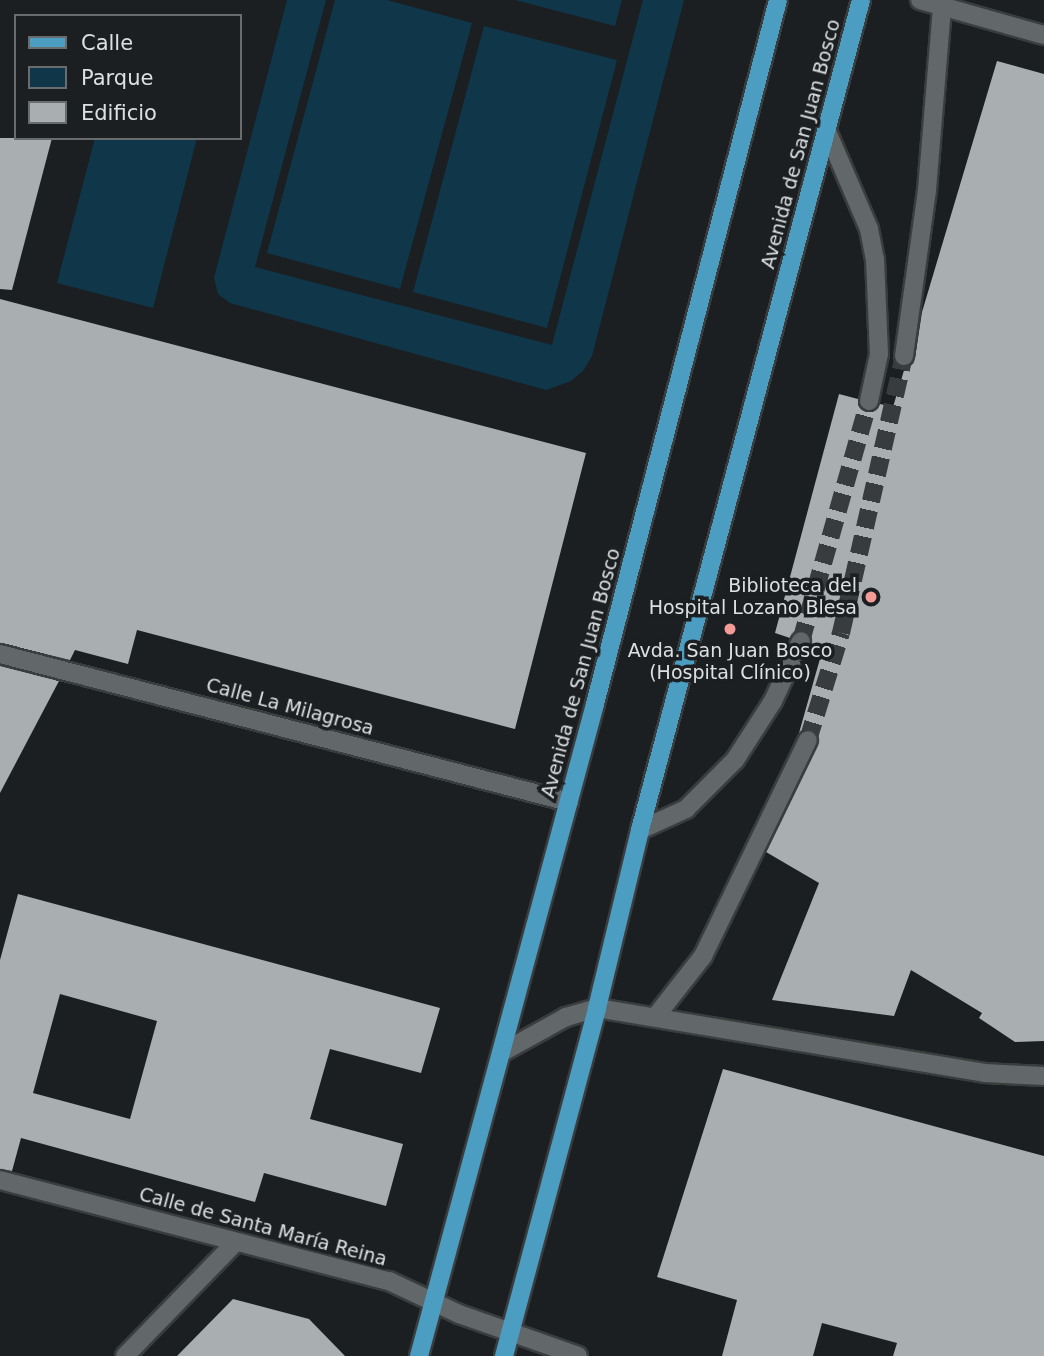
<!DOCTYPE html>
<html>
<head>
<meta charset="utf-8">
<style>
  body { margin:0 }
  #map { position:relative; width:1044px; height:1356px; overflow:hidden; background:#1b1f22; font-family:"DejaVu Sans",sans-serif }
  div>[style] { position:absolute }
  [style*='--x'] { left:calc(var(--x)*1px); top:calc(var(--y)*1px); width:calc(var(--w)*1px); rotate:calc(var(--a)*1deg) }
  .green>* { inset:0; background:#0f3749 }
  .building>* { inset:0; background:#a9aeb1 }
  .minor-tunnel>* { height:18px; margin-top:-9px; transform-origin:0; background:repeating-linear-gradient(90deg,#383c3f 0 18px,transparent 0 27px) }
  .roads { filter:drop-shadow(2px 0 #3a3d3e) drop-shadow(-2px 0 #3a3d3e) drop-shadow(0 2px #3a3d3e) drop-shadow(0 -2px #3a3d3e) }
  .minor>* { height:18px; margin:-9px; padding:0 9px; transform-origin:9px; border-radius:9px; background:#62676a }
  .major>* { height:18px; margin:-9px; padding:0 9px; transform-origin:9px; border-radius:9px; background:#4c9dc2 }
  .dots>* { width:19px; height:19px; translate:-50% -50%; box-sizing:border-box; border:4px solid #1b1f22; border-radius:50% }
  span { translate:-50% -50%; white-space:nowrap; text-align:center; line-height:1.15; -webkit-text-stroke:7px #1b1f22; paint-order:stroke }
  .street-label { font-size:19px; color:#dde0e1 }
  .poi-label { font-size:19px; color:#dde0e1 }
  .right { translate:-100% -50%; text-align:right }
  .legend { position:absolute; left:14px; top:14px; width:228px; height:126px; box-sizing:border-box; background:#1b1f22; border:2px solid #696c6e; margin:0; padding:9px 12px; list-style:none; font-size:21px; color:#dde0e1 }
  .legend li { display:flex; align-items:center; gap:14px; height:35px }
  .legend b { width:35px; border:2px solid #696c6e }
</style>
</head>
<body>
<div id="map">
  <div class="green">
    <i style="clip-path:polygon(287px 0,326px 0,255px 267px,552px 345px,643px 0,684px 0,592px 356px,583px 371px,571px 381px,546px 390px,230px 303px,218px 294px,214px 278px)"></i>
    <i style="clip-path:polygon(335px 0,387px 0,472px 23px,400px 289px,267px 253px)"></i>
    <i style="clip-path:polygon(515px 0,622px 0,615px 26px)"></i>
    <i style="clip-path:polygon(484px 26px,617px 60px,547px 328px,413px 292px)"></i>
    <i style="clip-path:polygon(95px 138px,197px 138px,153px 308px,57px 283px)"></i>
  </div>
  <div class="building">
    <i style="clip-path:polygon(997px 61px,1044px 74px,1044px 1041px,1015px 1042px,979px 1018px,982px 1013px,911px 970px,894px 1016px,772px 1000px,819px 883px,766px 852px,818px 744px,819px 739px,814px 730px,807px 729px,799px 733px,823px 648px,812px 644px,811px 635px,805px 630px,795px 631px,790px 638px,775px 633px,839px 394px,858px 399px,858px 405px,866px 412px,873px 412px,880px 404px,893px 407px,905px 367px,915px 358px,922px 312px)"></i>
    <i style="clip-path:polygon(0 138px,52px 138px,12px 290px,0 289px)"></i>
    <i style="clip-path:polygon(0 299px,586px 453px,515px 729px,137px 630px,128px 664px,75px 650px,70px 660px,0 643px)"></i>
    <i style="clip-path:polygon(0 666px,59px 681px,0 793px)"></i>
    <i style="clip-path:polygon(evenodd,18px 894px,440px 1008px,421px 1073px,330px 1049px,310px 1119px,403px 1144px,386px 1206px,264px 1173px,255px 1202px,21px 1138px,12px 1171px,0 1169px,0 960px,18px 894px,60px 994px,157px 1021px,130px 1119px,33px 1093px,60px 994px)"></i>
    <i style="clip-path:polygon(723px 1069px,1044px 1156px,1044px 1356px,893px 1356px,897px 1343px,822px 1323px,813px 1356px,722px 1356px,737px 1300px,657px 1277px)"></i>
    <i style="clip-path:polygon(233px 1299px,309px 1319px,345px 1356px,177px 1356px)"></i>
  </div>
  <div class="minor-tunnel">
    <i style="--x:801;--y:641;--w:249;--a:-74.2"></i>
    <i style="--x:808;--y:740;--w:112;--a:-72.9"></i>
    <i style="--x:841;--y:633;--w:284;--a:-77.2"></i>
  </div>
  <div class="roads">
    <div class="minor">
      <i style="--x:920;--y:0;--w:129;--a:15.8"></i>
      <i style="--x:826;--y:129;--w:109;--a:66.7"></i>
      <i style="--x:869;--y:229;--w:31;--a:79"></i>
      <i style="--x:875;--y:259;--w:95;--a:87.6"></i>
      <i style="--x:879;--y:354;--w:48;--a:102"></i>
      <i style="--x:904;--y:356;--w:168;--a:-82.1"></i>
      <i style="--x:927;--y:190;--w:184;--a:-85.3"></i>
      <i style="--x:0;--y:654;--w:588;--a:14.58"></i>
      <i style="--x:640;--y:830;--w:51;--a:-24.5"></i>
      <i style="--x:686;--y:809;--w:69;--a:-45"></i>
      <i style="--x:735;--y:760;--w:70;--a:-57.2"></i>
      <i style="--x:773;--y:701;--w:66;--a:-65"></i>
      <i style="--x:656;--y:1016;--w:76;--a:-51.9"></i>
      <i style="--x:703;--y:956;--w:240;--a:-64.1"></i>
      <i style="--x:501;--y:1053;--w:74;--a:-29"></i>
      <i style="--x:566;--y:1017;--w:32;--a:-16"></i>
      <i style="--x:597;--y:1008;--w:393;--a:9.5"></i>
      <i style="--x:985;--y:1073;--w:59;--a:2.9"></i>
      <i style="--x:0;--y:1180;--w:402;--a:14.6"></i>
      <i style="--x:389;--y:1281;--w:77;--a:25.2"></i>
      <i style="--x:459;--y:1314;--w:126;--a:19.4"></i>
      <i style="--x:125;--y:1356;--w:159;--a:-45.8"></i>
    </div>
    <div class="major">
      <i style="--x:419;--y:1356;--w:675;--a:-74.89"></i>
      <i style="--x:595;--y:704;--w:727;--a:-75.43"></i>
      <i style="--x:504;--y:1356;--w:360;--a:-75"></i>
      <i style="--x:597;--y:1008;--w:183;--a:-76.4"></i>
      <i style="--x:640;--y:830;--w:859;--a:-75.09"></i>
    </div>
  </div>
  <div class="dots">
    <i style="left:871px;top:597px;background:#f59b97"></i>
    <i style="left:730px;top:629px;background:#f59b97"></i>
  </div>
  <div class="street-label">
    <span style="left:801px;top:144px;rotate:-75deg">Avenida de San Juan Bosco</span>
    <span style="left:581px;top:673px;rotate:-75deg">Avenida de San Juan Bosco</span>
    <span style="left:290px;top:707px;rotate:15deg">Calle La Milagrosa</span>
    <span style="left:263px;top:1227px;rotate:15deg">Calle de Santa María Reina</span>
  </div>
  <div class="poi-label">
    <span class="right" style="left:857px;top:597px">Biblioteca del<br>Hospital Lozano Blesa</span>
    <span style="left:730px;top:662px">Avda. San Juan Bosco<br>(Hospital Clínico)</span>
  </div>
  <ul class="legend">
  <li><b style="height:9px;background:#4c9dc2"></b>Calle</li>
  <li><b style="height:19px;background:#0f3749"></b>Parque</li>
  <li><b style="height:19px;background:#a9aeb1"></b>Edificio</li>
  </ul>
</div>
</body>
</html>
